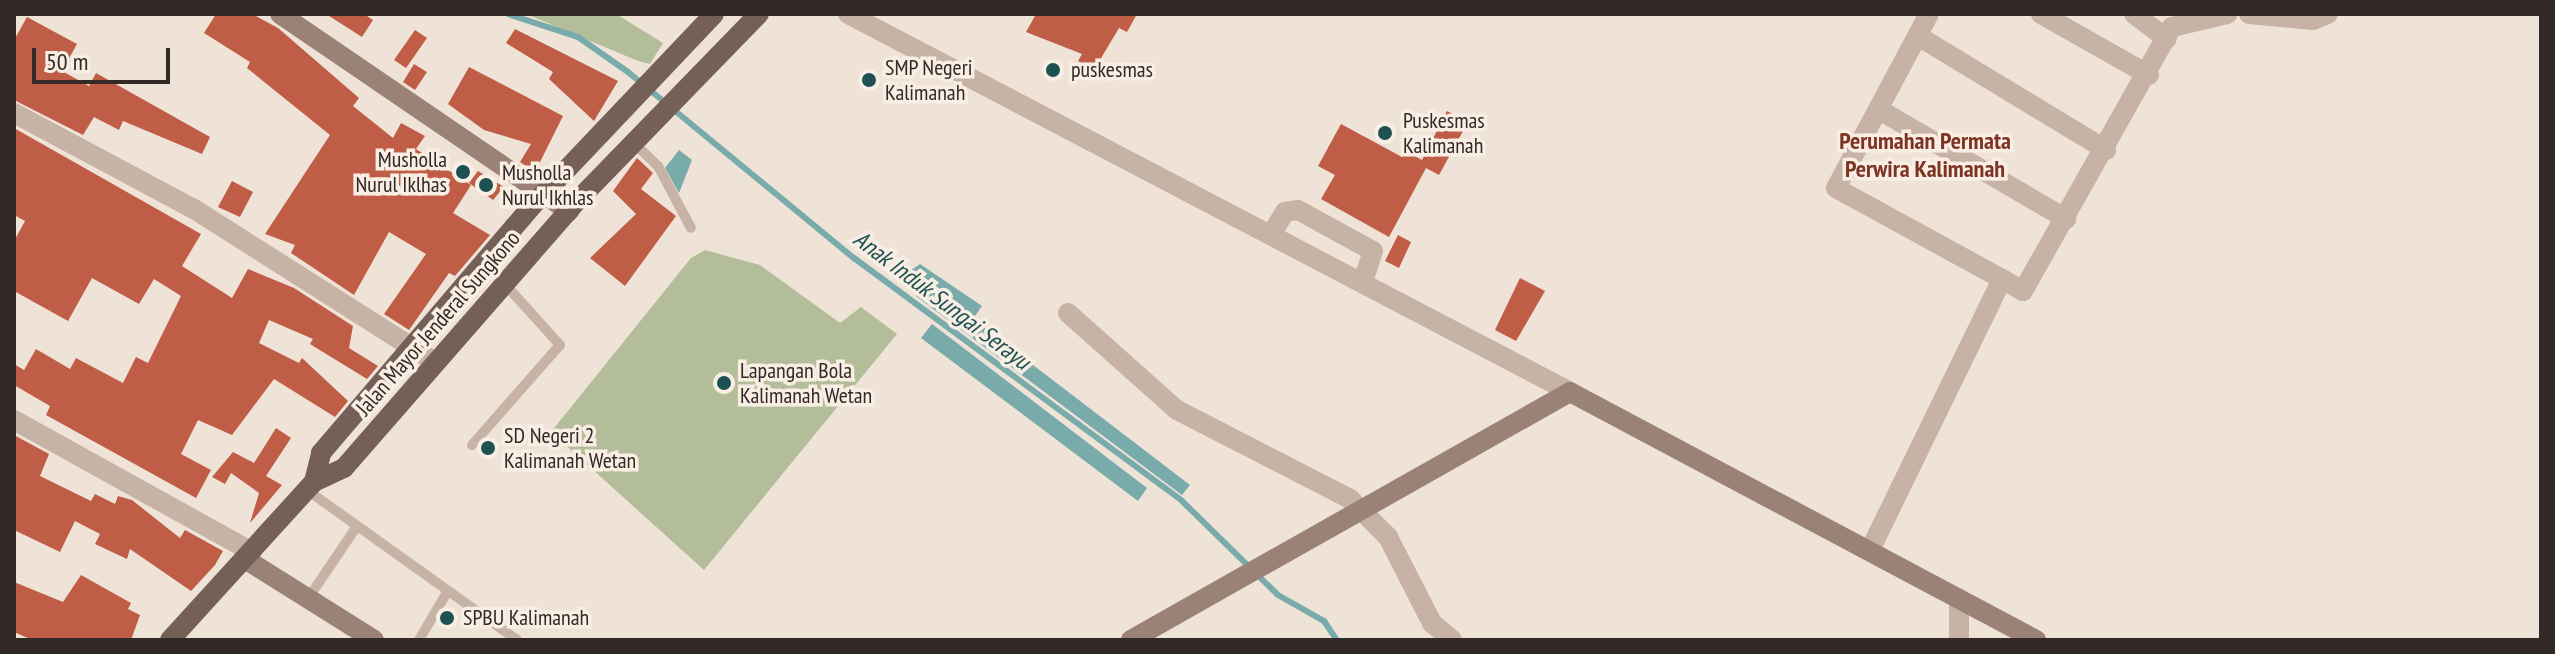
<!DOCTYPE html>
<html>
<head>
<meta charset="utf-8">
<style>
  body { margin:0 }
  #map { position:relative; width:2555px; height:654px; overflow:hidden; background:#efe3d8; font-family:"PT Sans Narrow",sans-serif }
  div>[style] { position:absolute }
  [style*='--x'] { left:calc(var(--x)*1px); top:calc(var(--y)*1px); width:calc(var(--w)*1px); rotate:calc(var(--a)*1deg) }
  .green>* { inset:0; background:#b3bd99 }
  .water>* { inset:0; background:#79abab }
  .stream>* { height:6px; margin:-3px; padding:0 3px; transform-origin:3px; border-radius:3px; background:#79abab }
  .building>* { inset:0; background:#c05d46 }
  .lane>* { height:10px; margin:-5px; padding:0 5px; transform-origin:5px; border-radius:5px; background:#c7b3a5 }
  .street>* { height:20px; margin:-10px; padding:0 10px; transform-origin:10px; border-radius:10px; background:#c7b3a5 }
  .secondary>* { height:20px; margin:-10px; padding:0 10px; transform-origin:10px; border-radius:10px; background:#9a8277 }
  .primary>* { height:20px; margin:-10px; padding:0 10px; transform-origin:10px; border-radius:10px; background:#746057 }
  .dots>* { width:22px; height:22px; translate:-50% -50%; box-sizing:border-box; border:4px solid #f8eee4; border-radius:50% }
  span { translate:-50% -50%; white-space:nowrap; text-align:center; line-height:1.15; -webkit-text-stroke:7px #f8eee4; paint-order:stroke }
  .poi-label { font-size:22px; color:#332926 }
  .left { translate:0 -50%; text-align:left }
  .right { translate:-100% -50%; text-align:right }
  .street-label { font-size:22px; color:#332926 }
  .neighbourhood-label { font-size:24px; color:#7d3423; font-weight:700 }
  .water-label { font-size:24px; color:#1e5152; font-style:italic }
  .frame { position:absolute; inset:0; border:16px solid #332926; pointer-events:none }
  .scale { position:absolute; left:32px; top:48px; width:138px; height:36px; box-sizing:border-box; border:4px solid #332926; border-top:0; padding-left:10px; font-size:24px; line-height:28px; white-space:nowrap; color:#332926; -webkit-text-stroke:6px #f8eee4; paint-order:stroke }
</style>
</head>
<body>
<div id="map">
  <div class="green">
    <i style="clip-path:polygon(526px 14px,616px 14px,663px 43px,650px 64px,638px 61px)"></i>
    <i style="clip-path:polygon(705px 250px,760px 265px,840px 323px,861px 307px,897px 334px,704px 570px,551px 432px,691px 258px)"></i>
  </div>
  <div class="water">
    <i style="clip-path:polygon(679px 150px,692px 160px,679px 193px,665px 168px)"></i>
    <i style="clip-path:polygon(920px 264px,982px 306px,973px 319px,1190px 485px,1182px 495px,916px 296px,910px 271px)"></i>
    <i style="clip-path:polygon(932px 324px,1147px 488px,1138px 501px,921px 338px)"></i>
  </div>
  <div class="stream">
    <i style="--x:508;--y:14;--w:74;--a:18.2"></i>
    <i style="--x:578;--y:37;--w:61;--a:35"></i>
    <i style="--x:628;--y:72;--w:293;--a:39.5"></i>
    <i style="--x:854;--y:258;--w:408;--a:36.5"></i>
    <i style="--x:1182;--y:501;--w:134;--a:44.4"></i>
    <i style="--x:1278;--y:595;--w:53;--a:29.5"></i>
    <i style="--x:1324;--y:621;--w:23;--a:56"></i>
  </div>
  <div class="building">
    <i style="clip-path:polygon(216px 14px,252px 14px,278px 28px,359px 98px,353px 106px,393px 138px,401px 123px,425px 136px,416px 149px,471px 185px,453px 213px,490px 235px,455px 276px,449px 273px,409px 330px,384px 314px,426px 254px,389px 232px,354px 295px,291px 253px,295px 245px,265px 234px,330px 135px,247px 68px,250px 62px,204px 33px)"></i>
    <i style="clip-path:polygon(326px 14px,364px 14px,373px 20px,362px 37px)"></i>
    <i style="clip-path:polygon(1036px 14px,1137px 14px,1127px 32px,1119px 28px,1094px 70px,1078px 61px,1082px 54px,1026px 32px)"></i>
    <i style="clip-path:polygon(27px 17px,77px 44px,62px 71px,89px 86px,96px 73px,210px 137px,202px 154px,123px 121px,119px 130px,94px 117px,83px 135px,14px 100px,14px 40px)"></i>
    <i style="clip-path:polygon(515px 29px,618px 81px,594px 121px,549px 79px,553px 72px,506px 43px)"></i>
    <i style="clip-path:polygon(415px 30px,427px 38px,406px 68px,394px 60px)"></i>
    <i style="clip-path:polygon(414px 64px,427px 72px,415px 90px,403px 82px)"></i>
    <i style="clip-path:polygon(469px 67px,563px 116px,535px 172px,520px 162px,531px 144px,484px 130px,448px 104px)"></i>
    <i style="clip-path:polygon(1447px 111px,1468px 122px,1439px 175px,1426px 168px,1389px 237px,1321px 199px,1335px 175px,1318px 166px,1341px 124px,1402px 157px,1406px 151px,1422px 160px)"></i>
    <i style="clip-path:polygon(14px 128px,201px 234px,182px 266px,232px 298px,248px 269px,294px 288px,353px 326px,349px 348px,378px 366px,367px 379px,310px 344px,313px 339px,269px 320px,259px 343px,299px 363px,302px 358px,348px 401px,335px 417px,274px 379px,232px 435px,198px 420px,181px 454px,211px 470px,196px 498px,46px 415px,50px 406px,14px 385px,14px 364px,24px 370px,36px 349px,70px 369px,76px 358px,123px 383px,136px 357px,148px 363px,181px 296px,154px 279px,139px 304px,92px 278px,68px 321px,14px 291px,14px 241px,25px 221px,14px 215px)"></i>
    <i style="clip-path:polygon(637px 158px,653px 173px,641px 189px,676px 216px,625px 286px,590px 258px,636px 214px,613px 191px)"></i>
    <i style="clip-path:polygon(478px 171px,504px 187px,493px 200px,469px 183px)"></i>
    <i style="clip-path:polygon(232px 181px,253px 192px,240px 217px,218px 207px)"></i>
    <i style="clip-path:polygon(1398px 235px,1411px 242px,1399px 268px,1385px 261px)"></i>
    <i style="clip-path:polygon(1520px 278px,1545px 291px,1516px 341px,1495px 330px)"></i>
    <i style="clip-path:polygon(276px 428px,291px 438px,266px 476px,282px 485px,250px 523px,259px 493px,231px 473px,225px 484px,212px 477px,233px 452px,254px 463px)"></i>
    <i style="clip-path:polygon(14px 435px,49px 454px,40px 476px,91px 501px,95px 494px,115px 504px,118px 496px,132px 500px,180px 538px,185px 530px,223px 551px,215px 565px,191px 591px,130px 549px,127px 559px,95px 544px,100px 534px,75px 521px,60px 552px,14px 530px)"></i>
    <i style="clip-path:polygon(81px 575px,131px 603px,128px 609px,140px 615px,131px 640px,32px 640px,14px 632px,14px 582px,63px 602px)"></i>
  </div>
  <div class="lane">
    <i style="--x:633;--y:142;--w:35;--a:44"></i>
    <i style="--x:658;--y:166;--w:70;--a:62"></i>
    <i style="--x:472;--y:445;--w:133;--a:-48.7"></i>
    <i style="--x:560;--y:345;--w:84;--a:-132.1"></i>
    <i style="--x:307;--y:490;--w:258;--a:35.5"></i>
    <i style="--x:307;--y:600;--w:86;--a:-55.9"></i>
    <i style="--x:419;--y:640;--w:53;--a:-59.6"></i>
  </div>
  <div class="street">
    <i style="--x:848;--y:14;--w:815;--a:27.63"></i>
    <i style="--x:2041;--y:14;--w:124;--a:29.5"></i>
    <i style="--x:2134;--y:14;--w:41;--a:37.1"></i>
    <i style="--x:2249;--y:14;--w:64;--a:5.4"></i>
    <i style="--x:2313;--y:20;--w:16;--a:-22"></i>
    <i style="--x:1918;--y:36;--w:220;--a:31.2"></i>
    <i style="--x:1878;--y:109;--w:218;--a:30.3"></i>
    <i style="--x:14;--y:113;--w:204;--a:28.1"></i>
    <i style="--x:194;--y:209;--w:285;--a:32.4"></i>
    <i style="--x:1271;--y:235;--w:27;--a:-59"></i>
    <i style="--x:1285;--y:212;--w:13;--a:-9"></i>
    <i style="--x:1298;--y:210;--w:85;--a:28.7"></i>
    <i style="--x:1373;--y:251;--w:33;--a:108"></i>
    <i style="--x:2002;--y:279;--w:24;--a:30"></i>
    <i style="--x:2023;--y:291;--w:303;--a:-60.6"></i>
    <i style="--x:2172;--y:27;--w:57;--a:-13.1"></i>
    <i style="--x:1068;--y:313;--w:146;--a:41.7"></i>
    <i style="--x:1177;--y:410;--w:195;--a:27.2"></i>
    <i style="--x:1350;--y:499;--w:54;--a:45"></i>
    <i style="--x:1388;--y:537;--w:97;--a:62.9"></i>
    <i style="--x:1432;--y:623;--w:26;--a:40"></i>
    <i style="--x:14;--y:420;--w:272;--a:29"></i>
    <i style="--x:1870;--y:550;--w:301;--a:-64"></i>
    <i style="--x:2002;--y:279;--w:189;--a:-151.3"></i>
    <i style="--x:1836;--y:188;--w:197;--a:-61.9"></i>
    <i style="--x:1959;--y:640;--w:41;--a:-90"></i>
  </div>
  <div class="secondary">
    <i style="--x:280;--y:14;--w:350;--a:34.3"></i>
    <i style="--x:245;--y:559;--w:152;--a:32.1"></i>
    <i style="--x:1131;--y:640;--w:504;--a:-29.46"></i>
    <i style="--x:1570;--y:392;--w:528;--a:28.02"></i>
  </div>
  <div class="primary">
    <i style="--x:314;--y:482;--w:30;--a:-76"></i>
    <i style="--x:321;--y:453;--w:322;--a:-49.5"></i>
    <i style="--x:530;--y:208;--w:267;--a:-46.5"></i>
    <i style="--x:170;--y:640;--w:214;--a:-47.7"></i>
    <i style="--x:314;--y:482;--w:33;--a:-25"></i>
    <i style="--x:344;--y:468;--w:357;--a:-48.9"></i>
    <i style="--x:579;--y:199;--w:258;--a:-45.8"></i>
  </div>
  <div class="dots">
    <i style="left:1053px;top:70px;background:#1e5152"></i>
    <i style="left:869px;top:80px;background:#1e5152"></i>
    <i style="left:1385px;top:133px;background:#1e5152"></i>
    <i style="left:463px;top:172px;background:#1e5152"></i>
    <i style="left:486px;top:185px;background:#1e5152"></i>
    <i style="left:724px;top:383px;background:#1e5152"></i>
    <i style="left:488px;top:448px;background:#1e5152"></i>
    <i style="left:447px;top:618px;background:#1e5152"></i>
  </div>
  <div class="poi-label">
    <span class="left" style="left:885px;top:80px">SMP Negeri<br>Kalimanah</span>
    <span class="left" style="left:1071px;top:70px">puskesmas</span>
    <span class="left" style="left:1403px;top:133px">Puskesmas<br>Kalimanah</span>
    <span class="right" style="left:447px;top:172px">Musholla<br>Nurul Iklhas</span>
    <span class="left" style="left:502px;top:185px">Musholla<br>Nurul Ikhlas</span>
    <span class="left" style="left:740px;top:383px">Lapangan Bola<br>Kalimanah Wetan</span>
    <span class="left" style="left:504px;top:448px">SD Negeri 2<br>Kalimanah Wetan</span>
    <span class="left" style="left:463px;top:618px">SPBU Kalimanah</span>
  </div>
  <div class="street-label">
    <span style="left:438px;top:323px;rotate:-49deg">Jalan Mayor Jenderal Sungkono</span>
  </div>
  <div class="neighbourhood-label">
    <span style="left:1925px;top:155px">Perumahan Permata<br>Perwira Kalimanah</span>
  </div>
  <div class="water-label">
    <span style="left:942px;top:300px;rotate:37deg">Anak Induk Sungai Serayu</span>
  </div>
  <div class="frame"></div>
  <div class="scale">50 m</div>
</div>
</body>
</html>
